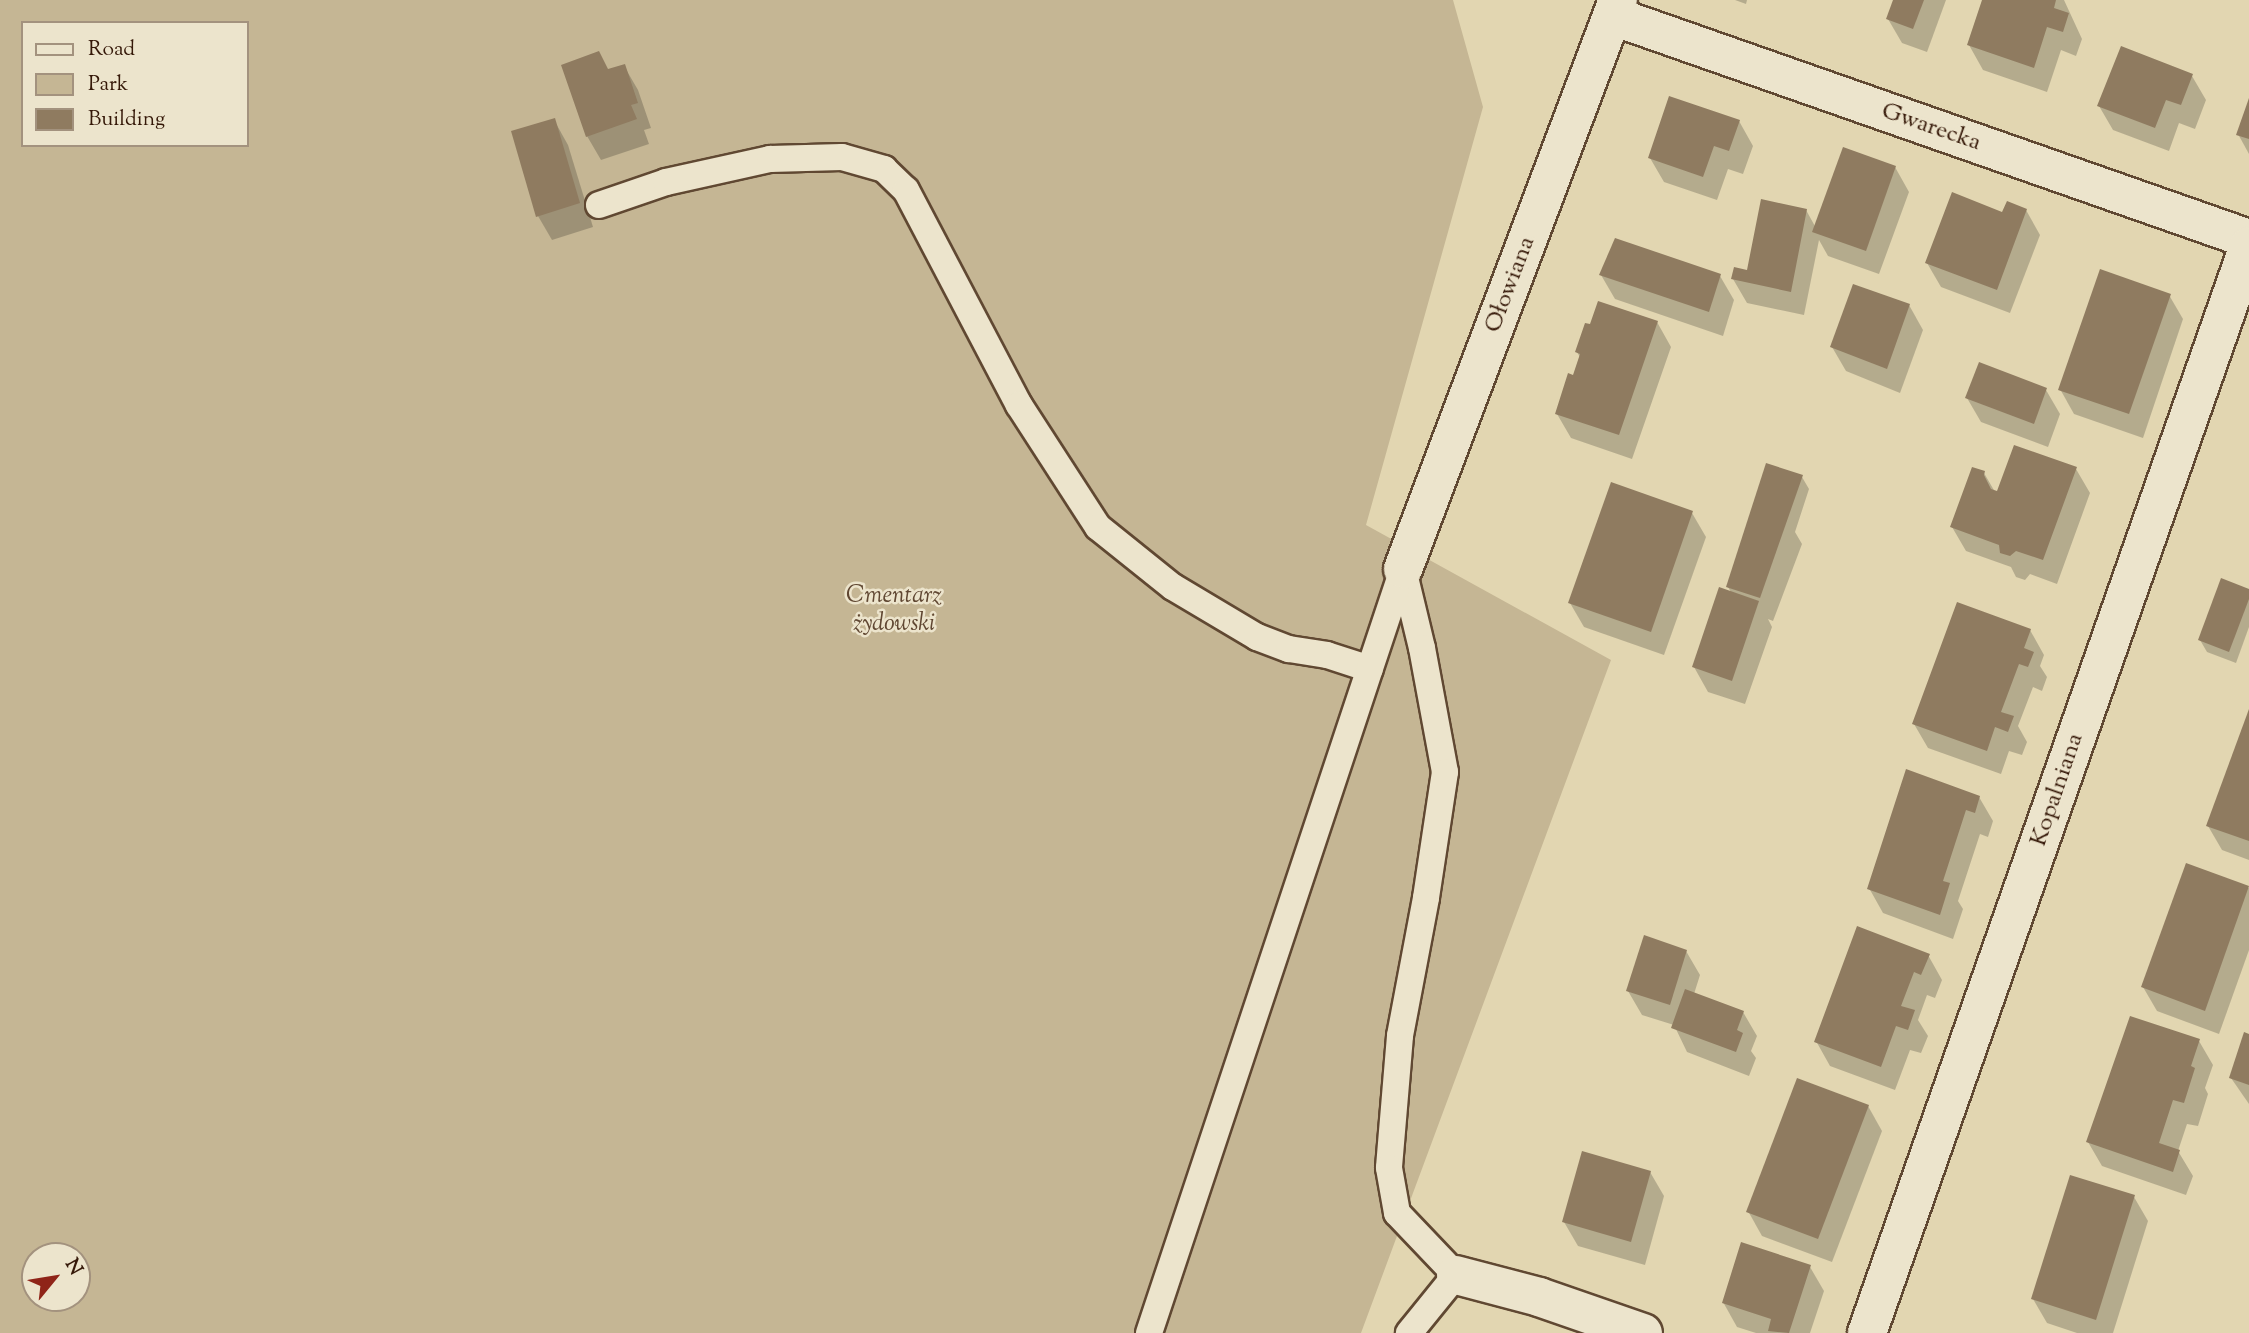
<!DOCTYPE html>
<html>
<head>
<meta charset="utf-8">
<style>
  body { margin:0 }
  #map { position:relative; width:2249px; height:1333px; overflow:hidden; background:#e2d6b1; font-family:"Sorts Mill Goudy",serif }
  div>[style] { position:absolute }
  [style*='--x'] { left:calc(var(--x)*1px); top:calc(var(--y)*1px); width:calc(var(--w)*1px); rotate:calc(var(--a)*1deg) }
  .green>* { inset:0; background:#c5b694 }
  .shadow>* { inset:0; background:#0003 }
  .building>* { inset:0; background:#8f7b60 }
  .roads { filter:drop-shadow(2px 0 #604832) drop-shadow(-2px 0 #604832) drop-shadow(0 2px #604832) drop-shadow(0 -2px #604832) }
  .lane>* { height:26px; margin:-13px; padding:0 13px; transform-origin:13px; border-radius:13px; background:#ece4cc }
  .street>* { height:38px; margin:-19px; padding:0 19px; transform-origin:19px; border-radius:19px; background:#ece4cc }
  span { translate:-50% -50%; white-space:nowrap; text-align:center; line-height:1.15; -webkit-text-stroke:5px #ece4cc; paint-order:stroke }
  .street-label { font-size:24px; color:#351808 }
  .park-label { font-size:24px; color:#604732; font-style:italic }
  .legend { position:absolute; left:21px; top:21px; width:228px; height:126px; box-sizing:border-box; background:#ece4cc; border:2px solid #a3927e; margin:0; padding:9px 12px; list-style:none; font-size:21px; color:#351808 }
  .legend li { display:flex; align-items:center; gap:14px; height:35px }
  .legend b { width:35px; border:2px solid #a3927e }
  .north { position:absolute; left:21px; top:1242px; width:70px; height:70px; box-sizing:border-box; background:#ece4cc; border:2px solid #a3927e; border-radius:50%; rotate:60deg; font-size:19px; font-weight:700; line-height:28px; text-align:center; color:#351808 }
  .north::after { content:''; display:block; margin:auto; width:24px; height:32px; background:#8f2418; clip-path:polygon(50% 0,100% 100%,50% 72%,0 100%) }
</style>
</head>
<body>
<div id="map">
  <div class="green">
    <i style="clip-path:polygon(evenodd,0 0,1453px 0,1483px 107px,1366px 525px,1611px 660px,1361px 1333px,0 1333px,0 0,23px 23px,247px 23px,247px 145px,23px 145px,23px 23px,0 0,35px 1256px,77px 1256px,77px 1298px,35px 1298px,35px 1256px)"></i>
  </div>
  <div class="shadow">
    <i style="clip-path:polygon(1735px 0,1747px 0,1746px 4px)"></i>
    <i style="clip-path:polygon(1894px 0,1946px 0,1927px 52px,1902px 43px,1888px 19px)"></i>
    <i style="clip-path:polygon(1984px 0,2064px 0,2082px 39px,2076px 56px,2061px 50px,2047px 92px,1983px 70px,1969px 45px)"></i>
    <i style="clip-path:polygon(624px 66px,638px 90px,651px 128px,644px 130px,649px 144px,601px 160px,587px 136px,609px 71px)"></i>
    <i style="clip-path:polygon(2192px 76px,2206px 100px,2195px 129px,2179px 123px,2169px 151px,2113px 130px,2099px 106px)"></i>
    <i style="clip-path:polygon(2249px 102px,2249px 154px,2238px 134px)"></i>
    <i style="clip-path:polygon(554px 120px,568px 145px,593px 227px,552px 240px,538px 216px)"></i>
    <i style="clip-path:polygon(1739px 121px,1753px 146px,1743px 174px,1728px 169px,1717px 200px,1664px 182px,1650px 158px)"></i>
    <i style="clip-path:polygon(1895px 167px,1909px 192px,1879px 274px,1828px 256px,1819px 240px,1804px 315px,1747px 303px,1733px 279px,1748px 272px,1806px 210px,1816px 228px)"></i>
    <i style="clip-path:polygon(2026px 210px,2040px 235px,2010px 313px,1941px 287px,1927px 263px)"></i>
    <i style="clip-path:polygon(1601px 275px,1720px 276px,1734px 300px,1723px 336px,1615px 299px)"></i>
    <i style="clip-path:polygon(2169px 295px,2183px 319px,2143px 438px,2074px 414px,2060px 389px)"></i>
    <i style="clip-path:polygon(1909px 305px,1923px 330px,1900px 393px,1846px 371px,1832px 347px)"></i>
    <i style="clip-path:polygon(1657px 322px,1671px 347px,1632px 459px,1571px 438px,1557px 414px,1581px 359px,1577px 352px)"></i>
    <i style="clip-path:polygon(2046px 390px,2060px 414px,2048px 447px,1981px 422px,1967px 398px)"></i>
    <i style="clip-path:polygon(2076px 469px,2090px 493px,2057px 584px,2030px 574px,2025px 580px,2016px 577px,2011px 567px,1966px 551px,1952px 527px,1984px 473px,1995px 492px)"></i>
    <i style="clip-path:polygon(1802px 477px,1809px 489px,1795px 532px,1802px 544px,1773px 621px,1768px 619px,1772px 627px,1745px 704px,1708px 692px,1694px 667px,1732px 594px,1728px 587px)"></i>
    <i style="clip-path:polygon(1692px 513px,1706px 537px,1664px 655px,1584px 627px,1570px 603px)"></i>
    <i style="clip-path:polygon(2249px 591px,2249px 627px,2236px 663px,2207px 652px,2200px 640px)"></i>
    <i style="clip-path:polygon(2030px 630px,2044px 655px,2040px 666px,2047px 677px,2042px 691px,2033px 687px,2018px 726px,2027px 742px,2022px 755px,2009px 751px,2001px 774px,1928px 748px,1914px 724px)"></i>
    <i style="clip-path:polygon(2249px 714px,2249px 860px,2222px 850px,2208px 826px)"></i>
    <i style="clip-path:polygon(1979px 797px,1993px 821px,1988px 837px,1980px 834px,1958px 901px,1963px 909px,1953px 939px,1883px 913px,1869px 888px)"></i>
    <i style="clip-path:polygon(2187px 866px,2249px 888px,2249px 950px,2219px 1034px,2157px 1011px,2143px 987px)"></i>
    <i style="clip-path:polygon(1686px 951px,1700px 975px,1694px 994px,1743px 1012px,1757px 1036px,1751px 1051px,1756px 1058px,1749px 1076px,1687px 1052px,1674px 1025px,1642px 1015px,1628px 991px)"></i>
    <i style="clip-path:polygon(1928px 955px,1942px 980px,1935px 998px,1927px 995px,1918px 1020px,1928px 1036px,1921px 1053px,1910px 1050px,1895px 1090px,1830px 1066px,1816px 1041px)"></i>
    <i style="clip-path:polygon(2249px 1036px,2249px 1104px,2231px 1078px)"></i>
    <i style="clip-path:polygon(2199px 1041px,2213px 1065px,2205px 1088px,2208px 1094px,2198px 1126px,2187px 1124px,2178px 1151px,2193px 1176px,2186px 1195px,2102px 1166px,2088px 1142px)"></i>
    <i style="clip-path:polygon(1868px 1106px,1882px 1131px,1832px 1262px,1762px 1236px,1748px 1211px)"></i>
    <i style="clip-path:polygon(1650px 1172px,1664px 1196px,1645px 1265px,1578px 1246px,1564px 1222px)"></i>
    <i style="clip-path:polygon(2134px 1197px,2148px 1221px,2113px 1333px,2077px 1333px,2047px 1323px,2033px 1299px)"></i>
    <i style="clip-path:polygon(1810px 1267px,1824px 1291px,1810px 1333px,1756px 1333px,1737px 1327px,1723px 1302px)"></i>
  </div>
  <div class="building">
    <i style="clip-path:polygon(1893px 0,1924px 0,1913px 29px,1886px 19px)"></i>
    <i style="clip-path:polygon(1982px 0,2056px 0,2054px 8px,2069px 13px,2063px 32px,2047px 27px,2034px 68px,1967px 45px)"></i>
    <i style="clip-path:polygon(2121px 46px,2193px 74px,2181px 105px,2166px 100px,2155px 128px,2097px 106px)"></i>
    <i style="clip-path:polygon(599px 51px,608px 69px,625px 64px,638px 103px,631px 105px,637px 119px,586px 137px,561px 65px)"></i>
    <i style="clip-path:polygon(1669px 96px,1740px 120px,1729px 151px,1714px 146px,1703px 177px,1648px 158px)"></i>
    <i style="clip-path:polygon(2249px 98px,2249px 139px,2236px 135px)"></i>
    <i style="clip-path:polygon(555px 118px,580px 203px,536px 217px,511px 131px)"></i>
    <i style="clip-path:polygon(1843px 147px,1896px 166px,1866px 251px,1812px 232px)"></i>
    <i style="clip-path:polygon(1952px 192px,2002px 212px,2007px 201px,2027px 209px,1997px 290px,1925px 263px)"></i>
    <i style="clip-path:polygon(1761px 199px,1807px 209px,1791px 292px,1731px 279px,1734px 267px,1747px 270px)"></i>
    <i style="clip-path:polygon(1615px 238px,1721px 274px,1709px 312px,1599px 275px)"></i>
    <i style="clip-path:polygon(2100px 269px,2171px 294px,2129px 414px,2058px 390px)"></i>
    <i style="clip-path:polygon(1853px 284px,1910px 304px,1887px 369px,1830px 347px)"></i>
    <i style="clip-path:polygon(1598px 301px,1658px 321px,1619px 435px,1555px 414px,1568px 373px,1573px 375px,1580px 354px,1575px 352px,1585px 323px,1590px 324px)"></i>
    <i style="clip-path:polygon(1979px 362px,2047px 388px,2034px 424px,1965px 398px)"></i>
    <i style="clip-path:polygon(2014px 445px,2077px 467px,2043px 560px,2016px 551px,2010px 556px,2000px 553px,1999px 545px,1950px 527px,1972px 467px,1985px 471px,1984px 475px,1991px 489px,1997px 491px)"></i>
    <i style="clip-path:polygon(1766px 463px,1803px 475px,1760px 598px,1726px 587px)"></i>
    <i style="clip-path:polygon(1611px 482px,1693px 511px,1651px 632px,1568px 603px)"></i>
    <i style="clip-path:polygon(2221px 578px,2249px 589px,2249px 599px,2229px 652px,2198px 640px)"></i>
    <i style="clip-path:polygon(1719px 587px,1759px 601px,1732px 681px,1692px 667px)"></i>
    <i style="clip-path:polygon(1957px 602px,2031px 629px,2024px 648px,2034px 652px,2028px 667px,2019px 664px,2001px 712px,2014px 716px,2008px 732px,1995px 727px,1987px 751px,1912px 724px)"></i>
    <i style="clip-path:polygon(2249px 709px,2249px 841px,2206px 826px)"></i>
    <i style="clip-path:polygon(1906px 769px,1980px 796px,1975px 813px,1966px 810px,1943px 881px,1950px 883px,1940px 915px,1867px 889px)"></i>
    <i style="clip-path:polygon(2186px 863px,2249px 886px,2205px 1011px,2141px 987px)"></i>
    <i style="clip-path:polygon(1857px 926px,1930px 954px,1921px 975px,1914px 972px,1901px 1006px,1915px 1010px,1908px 1030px,1896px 1026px,1881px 1067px,1814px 1042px)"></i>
    <i style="clip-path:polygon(1644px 935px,1687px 950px,1670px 1005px,1626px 991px)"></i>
    <i style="clip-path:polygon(1685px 989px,1744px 1011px,1737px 1030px,1743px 1033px,1736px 1052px,1671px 1028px)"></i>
    <i style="clip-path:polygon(2130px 1016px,2200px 1039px,2191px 1066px,2195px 1068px,2184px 1103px,2173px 1100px,2159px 1143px,2180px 1150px,2173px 1172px,2086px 1142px)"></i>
    <i style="clip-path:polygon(2244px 1032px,2249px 1034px,2249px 1085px,2229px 1078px)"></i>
    <i style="clip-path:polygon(1797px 1078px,1869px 1105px,1818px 1239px,1746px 1212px)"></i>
    <i style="clip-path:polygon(1582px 1151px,1651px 1171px,1631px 1242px,1562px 1222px)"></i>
    <i style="clip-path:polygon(2070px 1175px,2135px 1195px,2096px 1320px,2031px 1299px)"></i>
    <i style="clip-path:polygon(1741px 1242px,1811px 1265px,1789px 1333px,1768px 1331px,1771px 1319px,1722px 1303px)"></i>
  </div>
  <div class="roads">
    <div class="lane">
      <i style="--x:599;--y:205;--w:71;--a:-18.9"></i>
      <i style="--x:666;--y:182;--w:107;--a:-12.5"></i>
      <i style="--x:770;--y:159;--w:72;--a:-1.6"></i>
      <i style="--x:842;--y:157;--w:44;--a:15.9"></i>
      <i style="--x:884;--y:169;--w:30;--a:44"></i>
      <i style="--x:906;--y:190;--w:243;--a:62.3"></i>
      <i style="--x:1019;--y:405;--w:145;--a:57.1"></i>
      <i style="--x:1098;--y:527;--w:96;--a:38.7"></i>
      <i style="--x:1173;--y:587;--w:98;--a:30.8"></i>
      <i style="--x:1257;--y:637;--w:34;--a:21"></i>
      <i style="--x:1289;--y:649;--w:38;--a:9"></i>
      <i style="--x:1327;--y:655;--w:45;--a:18"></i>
      <i style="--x:1403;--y:569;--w:81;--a:76.5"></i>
      <i style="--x:1422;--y:648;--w:126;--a:79.5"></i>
      <i style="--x:1445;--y:772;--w:127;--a:98.6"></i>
      <i style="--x:1426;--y:898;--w:140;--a:100.7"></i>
      <i style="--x:1400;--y:1036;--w:132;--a:94.8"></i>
      <i style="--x:1389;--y:1168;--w:46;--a:79.9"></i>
      <i style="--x:1397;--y:1213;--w:86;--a:46.4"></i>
      <i style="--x:1456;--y:1275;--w:75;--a:129"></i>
      <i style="--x:1149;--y:1333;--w:805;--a:-71.61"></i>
    </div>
    <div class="street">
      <i style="--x:1613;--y:16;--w:674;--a:19.32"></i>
      <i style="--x:1403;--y:569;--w:608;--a:-69.3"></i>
      <i style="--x:1456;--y:1275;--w:86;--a:14.8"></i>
      <i style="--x:1539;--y:1297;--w:110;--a:19.1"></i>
      <i style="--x:1867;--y:1333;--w:1152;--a:-70.64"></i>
    </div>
  </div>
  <div class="street-label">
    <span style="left:1931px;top:128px;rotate:19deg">Gwarecka</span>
    <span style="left:1511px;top:285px;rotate:-69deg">Ołowiana</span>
    <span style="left:2058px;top:790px;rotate:-71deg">Kopalniana</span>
  </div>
  <div class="park-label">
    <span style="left:894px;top:611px">Cmentarz<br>żydowski</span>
  </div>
  <ul class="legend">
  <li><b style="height:9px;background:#ece4cc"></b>Road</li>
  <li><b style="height:19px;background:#c5b694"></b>Park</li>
  <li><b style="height:19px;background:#8f7b60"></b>Building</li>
  </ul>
  <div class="north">N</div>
</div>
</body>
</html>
